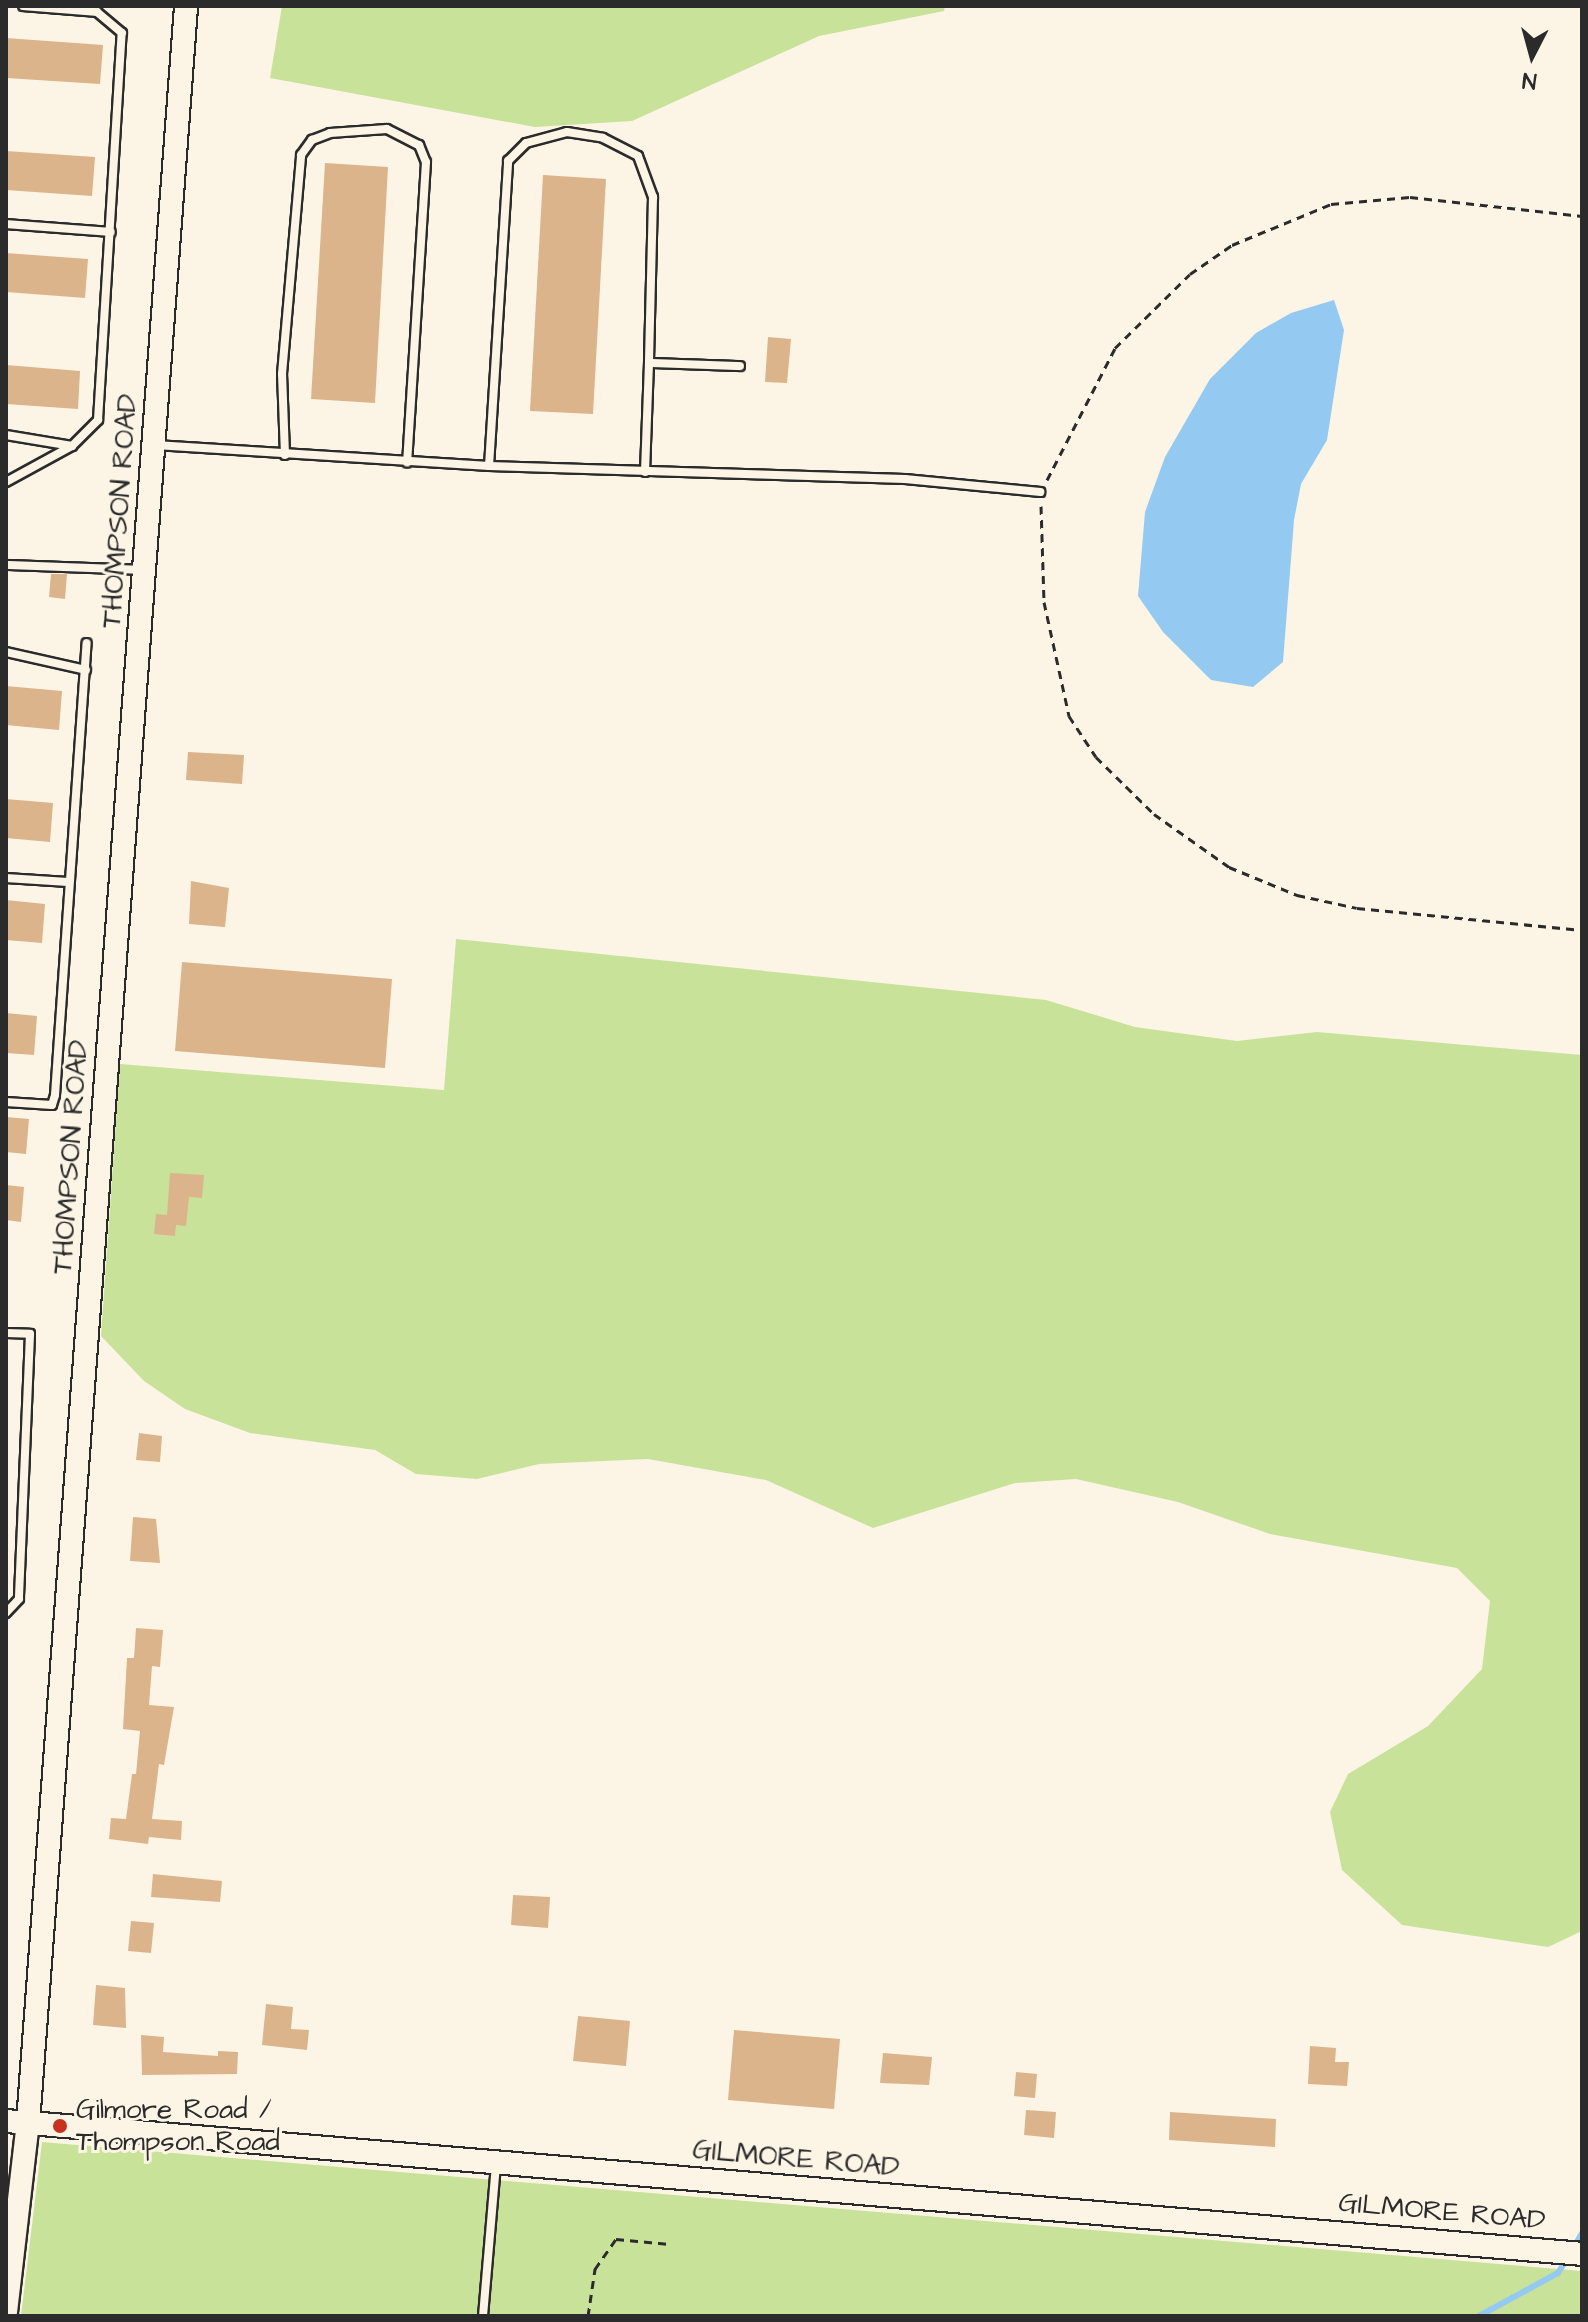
<!DOCTYPE html>
<html>
<head>
<meta charset="utf-8">
<style>
  body { margin:0 }
  #map { position:relative; width:1588px; height:2322px; overflow:hidden; background:#fcf5e5; font-family:"Architects Daughter",sans-serif }
  div>[style] { position:absolute }
  [style*='--x'] { left:calc(var(--x)*1px); top:calc(var(--y)*1px); width:calc(var(--w)*1px); rotate:calc(var(--a)*1deg) }
  .green>* { inset:0; background:#c9e299 }
  .water>* { inset:0; background:#94c9f2 }
  .stream>* { height:6px; margin:-3px; padding:0 3px; transform-origin:3px; border-radius:3px; background:#94c9f2 }
  .building>* { inset:0; background:#dbb48c }
  .path>* { height:3px; margin-top:-1.5px; transform-origin:0; background:repeating-linear-gradient(90deg,#2b2b2b 0 8px,transparent 0 14px) }
  .roads { filter:drop-shadow(2px 0 #2b2b2b) drop-shadow(-2px 0 #2b2b2b) drop-shadow(0 2px #2b2b2b) drop-shadow(0 -2px #2b2b2b) }
  .service>* { height:8px; margin:-4px; padding:0 4px; transform-origin:4px; border-radius:4px; background:#fcf5e5 }
  .secondary>* { height:22px; margin:-11px; padding:0 11px; transform-origin:11px; border-radius:11px; background:#fcf5e5 }
  .dots>* { width:22px; height:22px; translate:-50% -50%; box-sizing:border-box; border:4px solid #fcf5e5; border-radius:50% }
  span { translate:-50% -50%; white-space:nowrap; text-align:center; line-height:1.15; -webkit-text-stroke:6px #fcf5e5; paint-order:stroke }
  .street-label { font-size:28px; color:#2b2b2b }
  .poi-label { font-size:28px; color:#2b2b2b }
  .left { translate:0 -50%; text-align:left }
  .frame { position:absolute; inset:0; border:8px solid #2b2b2b; pointer-events:none }
  .north { position:absolute; left:1492px; top:16px; width:80px; height:80px; -webkit-text-stroke:6px #fcf5e5; paint-order:stroke; rotate:186deg; font-size:22px; font-weight:700; line-height:32px; text-align:center; color:#2b2b2b }
  .north::after { content:''; display:block; margin:auto; width:28px; height:36px; background:#2b2b2b; clip-path:polygon(50% 0,100% 100%,50% 72%,0 100%) }
</style>
</head>
<body>
<div id="map">
  <div class="green">
    <i style="clip-path:polygon(282px 6px,945px 6px,944px 11px,819px 36px,632px 121px,535px 127px,270px 78px)"></i>
    <i style="clip-path:polygon(456px 939px,1046px 1000px,1135px 1027px,1237px 1041px,1317px 1032px,1582px 1055px,1582px 1931px,1548px 1947px,1402px 1925px,1342px 1870px,1330px 1812px,1348px 1774px,1428px 1726px,1482px 1669px,1490px 1601px,1457px 1568px,1270px 1534px,1178px 1502px,1076px 1479px,1015px 1483px,873px 1528px,766px 1480px,648px 1459px,539px 1464px,477px 1479px,416px 1474px,375px 1450px,250px 1433px,185px 1409px,144px 1381px,101px 1336px,120px 1064px,444px 1090px)"></i>
    <i style="clip-path:polygon(42px 2142px,1582px 2271px,1582px 2316px,21px 2316px)"></i>
  </div>
  <div class="water">
    <i style="clip-path:polygon(1334px 300px,1344px 330px,1327px 440px,1301px 484px,1294px 520px,1283px 662px,1253px 687px,1211px 680px,1163px 632px,1138px 596px,1145px 512px,1165px 457px,1210px 379px,1256px 333px,1291px 313px)"></i>
  </div>
  <div class="stream">
    <i style="--x:1574;--y:2247;--w:16;--a:-60"></i>
    <i style="--x:1479;--y:2316;--w:90;--a:-28.6"></i>
    <i style="--x:1558;--y:2273;--w:19;--a:-58"></i>
  </div>
  <div class="building">
    <i style="clip-path:polygon(6px 38px,103px 45px,100px 84px,6px 78px)"></i>
    <i style="clip-path:polygon(6px 151px,95px 157px,92px 196px,6px 190px)"></i>
    <i style="clip-path:polygon(325px 163px,388px 167px,375px 403px,311px 399px)"></i>
    <i style="clip-path:polygon(543px 175px,606px 179px,593px 414px,530px 411px)"></i>
    <i style="clip-path:polygon(6px 253px,88px 259px,85px 298px,6px 292px)"></i>
    <i style="clip-path:polygon(768px 337px,791px 339px,787px 383px,765px 382px)"></i>
    <i style="clip-path:polygon(6px 365px,80px 371px,78px 409px,6px 404px)"></i>
    <i style="clip-path:polygon(51px 574px,67px 574px,65px 599px,49px 597px)"></i>
    <i style="clip-path:polygon(6px 686px,62px 691px,59px 730px,6px 725px)"></i>
    <i style="clip-path:polygon(188px 752px,244px 755px,242px 784px,186px 780px)"></i>
    <i style="clip-path:polygon(6px 799px,53px 803px,50px 842px,6px 838px)"></i>
    <i style="clip-path:polygon(191px 881px,229px 888px,225px 927px,189px 924px)"></i>
    <i style="clip-path:polygon(6px 900px,45px 904px,42px 943px,6px 940px)"></i>
    <i style="clip-path:polygon(182px 962px,392px 979px,385px 1068px,175px 1051px)"></i>
    <i style="clip-path:polygon(6px 1013px,37px 1016px,34px 1055px,6px 1053px)"></i>
    <i style="clip-path:polygon(6px 1117px,29px 1119px,26px 1154px,6px 1152px)"></i>
    <i style="clip-path:polygon(170px 1173px,204px 1175px,202px 1198px,189px 1197px,186px 1226px,176px 1225px,175px 1236px,154px 1234px,156px 1214px,167px 1215px)"></i>
    <i style="clip-path:polygon(6px 1185px,24px 1187px,21px 1222px,6px 1220px)"></i>
    <i style="clip-path:polygon(139px 1433px,162px 1436px,160px 1462px,136px 1460px)"></i>
    <i style="clip-path:polygon(133px 1517px,156px 1519px,160px 1563px,130px 1561px)"></i>
    <i style="clip-path:polygon(136px 1628px,163px 1630px,160px 1667px,152px 1666px,149px 1705px,174px 1707px,164px 1765px,159px 1764px,152px 1819px,182px 1821px,181px 1840px,149px 1837px,148px 1844px,109px 1839px,111px 1818px,126px 1819px,132px 1774px,136px 1774px,140px 1731px,123px 1729px,127px 1658px,134px 1658px)"></i>
    <i style="clip-path:polygon(153px 1874px,222px 1881px,220px 1902px,151px 1897px)"></i>
    <i style="clip-path:polygon(513px 1895px,550px 1897px,548px 1928px,511px 1925px)"></i>
    <i style="clip-path:polygon(131px 1921px,154px 1923px,151px 1953px,128px 1951px)"></i>
    <i style="clip-path:polygon(96px 1985px,125px 1988px,126px 2028px,93px 2025px)"></i>
    <i style="clip-path:polygon(266px 2004px,293px 2007px,291px 2029px,309px 2030px,307px 2050px,262px 2045px)"></i>
    <i style="clip-path:polygon(578px 2016px,630px 2021px,626px 2066px,573px 2061px)"></i>
    <i style="clip-path:polygon(734px 2030px,840px 2039px,834px 2109px,728px 2100px)"></i>
    <i style="clip-path:polygon(141px 2035px,164px 2037px,163px 2052px,218px 2056px,218px 2051px,238px 2052px,237px 2074px,142px 2075px)"></i>
    <i style="clip-path:polygon(1310px 2046px,1336px 2048px,1335px 2062px,1349px 2062px,1347px 2086px,1308px 2084px)"></i>
    <i style="clip-path:polygon(883px 2053px,932px 2057px,929px 2085px,880px 2083px)"></i>
    <i style="clip-path:polygon(1016px 2072px,1037px 2074px,1035px 2098px,1014px 2096px)"></i>
    <i style="clip-path:polygon(1026px 2110px,1056px 2112px,1054px 2138px,1024px 2135px)"></i>
    <i style="clip-path:polygon(1170px 2112px,1276px 2119px,1275px 2147px,1169px 2140px)"></i>
  </div>
  <div class="path">
    <i style="--x:1047;--y:480;--w:148;--a:-62.7"></i>
    <i style="--x:1115;--y:348;--w:105;--a:-44.6"></i>
    <i style="--x:1190;--y:274;--w:51;--a:-34.6"></i>
    <i style="--x:1232;--y:245;--w:107;--a:-22.5"></i>
    <i style="--x:1331;--y:204;--w:79;--a:-5.1"></i>
    <i style="--x:1410;--y:197;--w:173;--a:6.3"></i>
    <i style="--x:1041;--y:506;--w:96;--a:88.2"></i>
    <i style="--x:1044;--y:602;--w:117;--a:77.6"></i>
    <i style="--x:1069;--y:716;--w:49;--a:56.6"></i>
    <i style="--x:1096;--y:757;--w:81;--a:44.5"></i>
    <i style="--x:1154;--y:814;--w:92;--a:35.2"></i>
    <i style="--x:1229;--y:867;--w:74;--a:22.4"></i>
    <i style="--x:1297;--y:895;--w:61;--a:12.2"></i>
    <i style="--x:1357;--y:908;--w:226;--a:5.6"></i>
    <i style="--x:588;--y:2316;--w:48;--a:-81.5"></i>
    <i style="--x:595;--y:2269;--w:37;--a:-55"></i>
    <i style="--x:616;--y:2239;--w:54;--a:5.3"></i>
  </div>
  <div class="roads">
    <div class="service">
      <i style="--x:6;--y:224;--w:105;--a:4.4"></i>
      <i style="--x:6;--y:435;--w:67;--a:9.5"></i>
      <i style="--x:155;--y:445;--w:335;--a:3.6"></i>
      <i style="--x:489;--y:466;--w:416;--a:1.8"></i>
      <i style="--x:905;--y:479;--w:136;--a:5.5"></i>
      <i style="--x:285;--y:455;--w:81;--a:-92.1"></i>
      <i style="--x:282;--y:374;--w:220;--a:-85"></i>
      <i style="--x:301;--y:155;--w:19;--a:-54"></i>
      <i style="--x:312;--y:140;--w:19;--a:-21"></i>
      <i style="--x:330;--y:133;--w:57;--a:-4"></i>
      <i style="--x:387;--y:129;--w:36;--a:27"></i>
      <i style="--x:419;--y:145;--w:18;--a:68"></i>
      <i style="--x:426;--y:162;--w:301;--a:93.6"></i>
      <i style="--x:489;--y:466;--w:306;--a:-86.4"></i>
      <i style="--x:508;--y:161;--w:25;--a:-45"></i>
      <i style="--x:526;--y:143;--w:42;--a:-15"></i>
      <i style="--x:567;--y:132;--w:36;--a:9"></i>
      <i style="--x:603;--y:138;--w:39;--a:27"></i>
      <i style="--x:638;--y:156;--w:44;--a:69.9"></i>
      <i style="--x:653;--y:197;--w:166;--a:91.4"></i>
      <i style="--x:645;--y:472;--w:109;--a:-87.9"></i>
      <i style="--x:649;--y:363;--w:91;--a:1.9"></i>
      <i style="--x:6;--y:482;--w:75;--a:-28.6"></i>
      <i style="--x:72;--y:446;--w:37;--a:-45"></i>
      <i style="--x:98;--y:420;--w:388;--a:-86.5"></i>
      <i style="--x:122;--y:33;--w:33;--a:-140"></i>
      <i style="--x:97;--y:12;--w:74;--a:-175.4"></i>
      <i style="--x:6;--y:565;--w:135;--a:2.1"></i>
      <i style="--x:6;--y:652;--w:82;--a:12.7"></i>
      <i style="--x:6;--y:878;--w:62;--a:3.7"></i>
      <i style="--x:6;--y:1102;--w:46;--a:3.7"></i>
      <i style="--x:52;--y:1105;--w:10;--a:-73"></i>
      <i style="--x:55;--y:1095;--w:453;--a:-86"></i>
      <i style="--x:6;--y:1333;--w:24;--a:2"></i>
      <i style="--x:30;--y:1334;--w:265;--a:92.4"></i>
      <i style="--x:19;--y:1599;--w:19;--a:133"></i>
      <i style="--x:483;--y:2316;--w:152;--a:-85.1"></i>
    </div>
    <div class="secondary">
      <i style="--x:6;--y:2121;--w:1582;--a:4.82"></i>
      <i style="--x:6;--y:2312;--w:190;--a:-83.4"></i>
      <i style="--x:28;--y:2123;--w:2123;--a:-85.73"></i>
    </div>
  </div>
  <div class="dots">
    <i style="left:60px;top:2126px;background:#c8321e"></i>
  </div>
  <div class="street-label">
    <span style="left:120px;top:511px;rotate:-86deg">THOMPSON ROAD</span>
    <span style="left:71px;top:1157px;rotate:-86deg">THOMPSON ROAD</span>
    <span style="left:796px;top:2159px;rotate:5deg">GILMORE ROAD</span>
    <span style="left:1442px;top:2212px;rotate:5deg">GILMORE ROAD</span>
  </div>
  <div class="poi-label">
    <span class="left" style="left:76px;top:2126px">Gilmore Road /<br>Thompson Road</span>
  </div>
  <div class="frame"></div>
  <div class="north">N</div>
</div>
</body>
</html>
